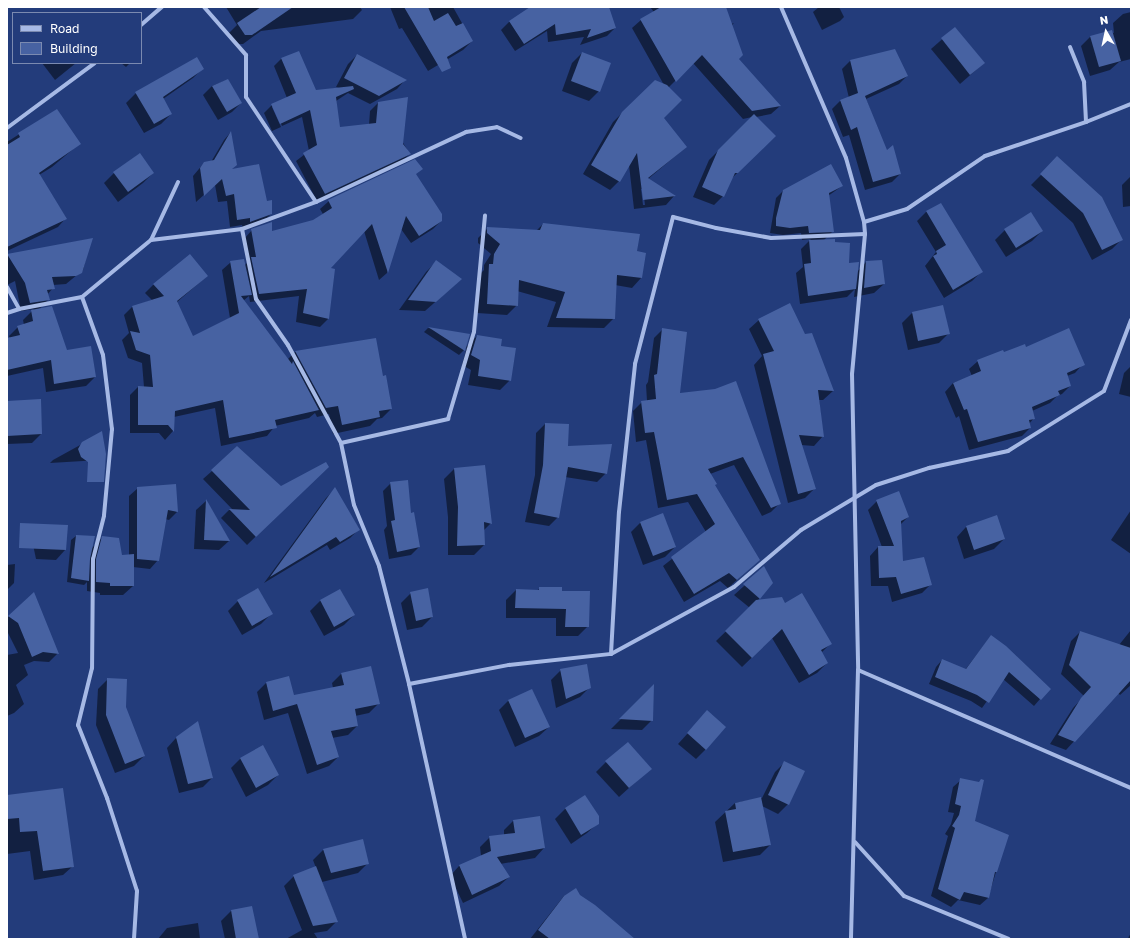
<!DOCTYPE html>
<html>
<head>
<meta charset="utf-8">
<style>
  body { margin:0 }
  #map { position:relative; width:1138px; height:946px; overflow:hidden; background:#233c7b; font-family:"Golos Text",sans-serif }
  div>[style] { position:absolute }
  [style*='--x'] { left:calc(var(--x)*1px); top:calc(var(--y)*1px); width:calc(var(--w)*1px); rotate:calc(var(--a)*1deg) }
  .shadow>* { inset:0; background:#0007 }
  .building>* { inset:0; background:#4762a2 }
  .street>* { height:4px; margin:-2px; padding:0 2px; transform-origin:2px; border-radius:2px; background:#a6b9e5 }
  span { translate:-50% -50%; white-space:nowrap; text-align:center; line-height:1.15; -webkit-text-stroke:3.5px #233c7b; paint-order:stroke }
  .frame { position:absolute; inset:0; border:8px solid #fff; pointer-events:none }
  .legend { position:absolute; left:12px; top:12px; width:130px; height:52px; box-sizing:border-box; background:#233c7b; border:1px solid #7b8ab0; margin:0; padding:5px 7px; list-style:none; font-size:12px; color:#fff }
  .legend li { display:flex; align-items:center; gap:8px; height:20px }
  .legend b { width:20px; border:1px solid #7b8ab0 }
  .north { position:absolute; left:1086px; top:12px; width:40px; height:40px; -webkit-text-stroke:3px #233c7b; paint-order:stroke; rotate:351deg; font-size:11px; font-weight:700; line-height:16px; text-align:center; color:#fff }
  .north::after { content:''; display:block; margin:auto; width:14px; height:18px; background:#fff; clip-path:polygon(50% 0,100% 100%,50% 72%,0 100%) }
</style>
</head>
<body>
<div id="map">
  <div class="shadow">
    <i style="clip-path:polygon(226px 7px,360px 7px,362px 10px,353px 19px,261px 31px,243px 44px,236px 44px,229px 33px,237px 25px)"></i>
    <i style="clip-path:polygon(390px 7px,453px 7px,472px 41px,463px 50px,428px 71px,402px 28px,399px 29px)"></i>
    <i style="clip-path:polygon(532px 7px,608px 7px,615px 28px,607px 36px,580px 45px,584px 37px,548px 42px,547px 31px,515px 51px,501px 30px,509px 22px)"></i>
    <i style="clip-path:polygon(evenodd,650px 7px,694px 7px,702px 35px,734px 23px,732px 25px,737px 59px,780px 106px,771px 114px,756px 117px,775px 136px,730px 180px,723px 196px,714px 205px,693px 197px,709px 160px,752px 117px,743px 119px,693px 63px,668px 88px,662px 118px,686px 147px,648px 179px,674px 196px,666px 205px,634px 209px,629px 165px,619px 181px,610px 190px,583px 174px,613px 122px,655px 81px,664px 85px,632px 28px,641px 20px,654px 12px,650px 7px,641px 189px,643px 189px,645px 205px,643px 205px,641px 189px)"></i>
    <i style="clip-path:polygon(819px 7px,839px 7px,844px 17px,840px 21px,822px 30px,813px 12px)"></i>
    <i style="clip-path:polygon(1131px 12px,1131px 59px,1119px 62px,1110px 70px,1090px 76px,1081px 46px,1090px 37px,1110px 32px,1114px 33px,1113px 23px,1123px 14px)"></i>
    <i style="clip-path:polygon(955px 28px,984px 63px,960px 84px,931px 49px)"></i>
    <i style="clip-path:polygon(891px 51px,907px 76px,899px 84px,866px 99px,886px 151px,900px 174px,892px 182px,865px 190px,849px 135px,843px 137px,832px 109px,840px 101px,849px 98px,842px 69px,850px 61px)"></i>
    <i style="clip-path:polygon(582px 53px,599px 91px,589px 101px,562px 91px,572px 63px)"></i>
    <i style="clip-path:polygon(357px 55px,405px 80px,397px 89px,370px 104px,348px 93px,336px 101px,339px 129px,369px 125px,370px 111px,378px 103px,410px 154px,402px 161px,317px 201px,296px 161px,309px 151px,302px 117px,282px 126px,274px 107px,272px 107px,281px 127px,272px 131px,264px 113px,272px 105px,287px 98px,274px 66px,282px 58px,315px 91px,339px 88px,336px 87px,348px 64px)"></i>
    <i style="clip-path:polygon(42px 63px,76px 63px,55px 80px)"></i>
    <i style="clip-path:polygon(121px 63px,130px 63px,126px 67px)"></i>
    <i style="clip-path:polygon(202px 69px,193px 78px,163px 99px,171px 114px,161px 124px,144px 133px,126px 103px,136px 93px)"></i>
    <i style="clip-path:polygon(227px 80px,241px 103px,232px 112px,218px 120px,203px 95px,212px 86px)"></i>
    <i style="clip-path:polygon(57px 110px,79px 144px,52px 167px,39px 175px,66px 218px,58px 227px,7px 251px,7px 142px)"></i>
    <i style="clip-path:polygon(230px 133px,230px 171px,266px 202px,271px 214px,263px 222px,243px 229px,242px 225px,230px 227px,227px 201px,218px 202px,215px 185px,196px 202px,193px 176px,204px 163px,211px 162px,224px 140px)"></i>
    <i style="clip-path:polygon(139px 154px,153px 173px,143px 183px,118px 202px,104px 183px,114px 173px)"></i>
    <i style="clip-path:polygon(1058px 158px,1122px 239px,1112px 249px,1092px 260px,1073px 223px,1031px 185px)"></i>
    <i style="clip-path:polygon(415px 175px,441px 221px,433px 229px,411px 243px,401px 229px,387px 273px,379px 280px,364px 231px,329px 269px,334px 270px,328px 319px,320px 327px,296px 322px,299px 296px,250px 302px,249px 296px,243px 301px,287px 360px,296px 351px,382px 377px,391px 409px,382px 418px,377px 419px,370px 426px,333px 434px,329px 414px,317px 417px,315px 413px,309px 418px,275px 426px,267px 436px,221px 446px,215px 408px,174px 417px,173px 431px,165px 440px,159px 433px,130px 433px,130px 395px,138px 387px,144px 387px,142px 363px,128px 358px,122px 340px,129px 333px,124px 315px,132px 307px,152px 300px,145px 293px,153px 285px,190px 256px,207px 276px,177px 302px,193px 338px,230px 318px,222px 270px,231px 262px,245px 265px,247px 263px,244px 239px,252px 230px,271px 233px,313px 221px,323px 214px,320px 209px,329px 201px)"></i>
    <i style="clip-path:polygon(1131px 176px,1131px 206px,1123px 207px,1122px 185px)"></i>
    <i style="clip-path:polygon(842px 186px,828px 196px,833px 231px,824px 240px,834px 243px,848px 264px,857px 272px,866px 262px,884px 284px,874px 293px,854px 297px,855px 289px,847px 297px,800px 304px,796px 273px,803px 267px,801px 249px,811px 239px,802px 240px,801px 233px,783px 235px,770px 233px,776px 198px,784px 190px)"></i>
    <i style="clip-path:polygon(941px 204px,981px 272px,972px 281px,944px 298px,925px 266px,936px 252px,917px 221px,926px 212px)"></i>
    <i style="clip-path:polygon(1031px 214px,1042px 231px,1032px 241px,1006px 257px,995px 240px,1005px 230px)"></i>
    <i style="clip-path:polygon(543px 224px,645px 254px,641px 278px,632px 288px,615px 285px,614px 318px,604px 328px,547px 327px,556px 302px,517px 291px,517px 305px,507px 315px,477px 313px,480px 274px,484px 270px,484px 265px,491px 254px,478px 243px,478px 238px,488px 228px,536px 231px)"></i>
    <i style="clip-path:polygon(91px 239px,83px 270px,66px 284px,53px 285px,53px 288px,47px 295px,49px 299px,38px 310px,66px 351px,95px 377px,86px 386px,46px 392px,43px 368px,7px 376px,7px 339px,10px 338px,9px 336px,18px 327px,24px 325px,23px 320px,34px 309px,21px 311px,15px 281px,7px 285px,7px 255px)"></i>
    <i style="clip-path:polygon(436px 262px,451px 288px,425px 311px,399px 310px,426px 272px)"></i>
    <i style="clip-path:polygon(912px 313px,948px 334px,939px 343px,908px 350px,902px 323px)"></i>
    <i style="clip-path:polygon(759px 320px,833px 391px,823px 400px,819px 400px,823px 436px,814px 446px,801px 445px,815px 488px,805px 498px,788px 503px,754px 365px,762px 356px,749px 329px)"></i>
    <i style="clip-path:polygon(428px 328px,469px 335px,464px 349px,477px 336px,500px 346px,510px 380px,500px 390px,468px 385px,471px 370px,462px 365px,467px 347px,459px 355px,424px 332px)"></i>
    <i style="clip-path:polygon(662px 330px,679px 394px,715px 390px,780px 503px,771px 512px,762px 516px,734px 465px,710px 474px,714px 486px,759px 560px,728px 588px,720px 581px,684px 602px,663px 566px,706px 532px,688px 502px,658px 508px,646px 440px,636px 442px,633px 411px,642px 402px,647px 401px,646px 385px,648px 382px,654px 338px)"></i>
    <i style="clip-path:polygon(1025px 348px,1083px 364px,1075px 373px,1067px 376px,1070px 386px,1062px 394px,1057px 396px,1050px 403px,1032px 411px,1034px 418px,1029px 424px,1030px 428px,1022px 436px,969px 450px,959px 416px,956px 418px,945px 392px,953px 383px,972px 376px,969px 369px,978px 361px)"></i>
    <i style="clip-path:polygon(1131px 366px,1131px 397px,1119px 394px,1124px 373px)"></i>
    <i style="clip-path:polygon(7px 402px,41px 434px,32px 443px,7px 444px)"></i>
    <i style="clip-path:polygon(545px 424px,567px 447px,606px 473px,597px 482px,565px 477px,558px 517px,549px 526px,525px 522px,535px 475px,536px 433px)"></i>
    <i style="clip-path:polygon(102px 433px,100px 460px,50px 463px,53px 460px)"></i>
    <i style="clip-path:polygon(454px 469px,491px 523px,484px 530px,484px 545px,474px 555px,448px 555px,448px 517px,444px 479px)"></i>
    <i style="clip-path:polygon(212px 471px,280px 488px,319px 475px,247px 545px,221px 518px,229px 510px,233px 510px,203px 479px)"></i>
    <i style="clip-path:polygon(391px 483px,411px 514px,419px 547px,411px 555px,389px 559px,384px 530px,387px 526px,383px 491px)"></i>
    <i style="clip-path:polygon(138px 488px,177px 512px,169px 520px,165px 519px,158px 560px,150px 569px,133px 567px,133px 586px,123px 595px,100px 595px,100px 593px,87px 591px,87px 582px,84px 585px,67px 582px,71px 540px,76px 536px,91px 549px,103px 537px,121px 556px,129px 555px,129px 496px)"></i>
    <i style="clip-path:polygon(335px 489px,359px 529px,350px 538px,330px 550px,327px 545px,264px 583px,326px 498px)"></i>
    <i style="clip-path:polygon(206px 501px,229px 541px,219px 550px,194px 549px,196px 510px)"></i>
    <i style="clip-path:polygon(877px 501px,908px 517px,900px 525px,902px 562px,931px 584px,922px 593px,892px 602px,888px 586px,871px 586px,870px 556px,878px 547px,882px 547px,868px 510px)"></i>
    <i style="clip-path:polygon(1131px 510px,1131px 554px,1111px 540px)"></i>
    <i style="clip-path:polygon(641px 522px,675px 547px,665px 557px,643px 565px,631px 532px)"></i>
    <i style="clip-path:polygon(67px 526px,65px 550px,56px 560px,36px 559px,31px 535px)"></i>
    <i style="clip-path:polygon(966px 527px,1004px 539px,994px 549px,964px 559px,957px 537px)"></i>
    <i style="clip-path:polygon(15px 564px,14px 583px,7px 590px,7px 565px)"></i>
    <i style="clip-path:polygon(764px 568px,760px 598px,757px 601px,784px 604px,830px 644px,821px 653px,827px 663px,817px 673px,799px 683px,772px 638px,742px 667px,716px 641px,750px 608px,734px 595px)"></i>
    <i style="clip-path:polygon(540px 588px,560px 592px,588px 626px,578px 636px,556px 636px,556px 618px,506px 618px,506px 600px,516px 590px,537px 591px)"></i>
    <i style="clip-path:polygon(257px 589px,271px 614px,261px 624px,242px 635px,228px 611px,238px 601px)"></i>
    <i style="clip-path:polygon(340px 590px,354px 615px,344px 625px,324px 636px,310px 611px,320px 601px)"></i>
    <i style="clip-path:polygon(411px 593px,432px 617px,422px 627px,407px 630px,401px 603px)"></i>
    <i style="clip-path:polygon(33px 594px,58px 653px,49px 662px,34px 661px,24px 665px,28px 675px,16px 685px,24px 704px,14px 713px,7px 716px,7px 655px,18px 653px,7px 631px,7px 618px)"></i>
    <i style="clip-path:polygon(1131px 630px,1131px 685px,1120px 695px,1118px 693px,1066px 750px,1050px 744px,1073px 708px,1084px 696px,1061px 674px,1071px 641px,1080px 632px,1119px 645px)"></i>
    <i style="clip-path:polygon(991px 636px,1040px 699px,1034px 706px,1003px 679px,982px 708px,971px 701px,929px 684px,936px 667px,942px 660px,965px 670px)"></i>
    <i style="clip-path:polygon(561px 670px,590px 687px,580px 697px,556px 708px,551px 680px)"></i>
    <i style="clip-path:polygon(342px 673px,379px 703px,369px 713px,355px 716px,357px 726px,348px 735px,332px 738px,338px 757px,329px 766px,307px 774px,288px 713px,264px 720px,257px 692px,266px 683px,294px 696px,333px 688px,332px 683px)"></i>
    <i style="clip-path:polygon(108px 679px,125px 707px,144px 756px,134px 766px,115px 773px,96px 725px,98px 689px)"></i>
    <i style="clip-path:polygon(653px 687px,652px 720px,642px 730px,611px 729px)"></i>
    <i style="clip-path:polygon(509px 700px,549px 727px,539px 736px,515px 747px,499px 710px)"></i>
    <i style="clip-path:polygon(698px 722px,706px 749px,696px 759px,678px 744px)"></i>
    <i style="clip-path:polygon(176px 738px,212px 778px,203px 787px,179px 793px,167px 748px)"></i>
    <i style="clip-path:polygon(241px 758px,278px 775px,268px 785px,246px 797px,231px 768px)"></i>
    <i style="clip-path:polygon(606px 762px,650px 769px,619px 797px,596px 772px)"></i>
    <i style="clip-path:polygon(785px 762px,788px 804px,778px 814px,762px 806px,770px 845px,760px 855px,723px 862px,715px 822px,735px 803px,762px 798px,775px 772px)"></i>
    <i style="clip-path:polygon(961px 780px,973px 822px,996px 872px,988px 898px,980px 905px,958px 900px,951px 907px,931px 896px,948px 836px,945px 834px,951px 824px,954px 813px,948px 812px,953px 787px)"></i>
    <i style="clip-path:polygon(7px 796px,73px 866px,63px 875px,34px 880px,30px 851px,7px 854px)"></i>
    <i style="clip-path:polygon(585px 797px,598px 823px,587px 833px,571px 844px,555px 819px,565px 809px)"></i>
    <i style="clip-path:polygon(539px 817px,544px 848px,535px 858px,500px 864px,509px 877px,499px 886px,463px 903px,450px 876px,459px 866px,481px 856px,480px 847px,490px 837px,504px 835px,504px 830px,513px 821px)"></i>
    <i style="clip-path:polygon(362px 840px,368px 863px,358px 873px,322px 882px,337px 921px,327px 931px,314px 933px,318px 939px,286px 939px,302px 930px,284px 886px,294px 876px,316px 868px,313px 860px,323px 850px)"></i>
    <i style="clip-path:polygon(564px 896px,580px 896px,619px 939px,530px 939px)"></i>
    <i style="clip-path:polygon(251px 907px,258px 939px,225px 939px,221px 921px,231px 911px)"></i>
    <i style="clip-path:polygon(198px 923px,200px 939px,158px 939px,167px 928px)"></i>
    <i style="clip-path:polygon(1131px 934px,1131px 939px,1128px 939px,1129px 936px)"></i>
  </div>
  <div class="building">
    <i style="clip-path:polygon(261px 7px,293px 7px,252px 35px,245px 35px,237px 23px)"></i>
    <i style="clip-path:polygon(404px 7px,428px 7px,434px 21px,448px 13px,456px 26px,463px 23px,473px 41px,447px 57px,451px 68px,442px 72px)"></i>
    <i style="clip-path:polygon(530px 7px,609px 7px,616px 28px,587px 38px,591px 29px,556px 35px,555px 24px,524px 44px,509px 21px)"></i>
    <i style="clip-path:polygon(661px 7px,726px 7px,743px 55px,739px 59px,781px 106px,752px 111px,702px 55px,676px 82px,640px 19px)"></i>
    <i style="clip-path:polygon(955px 27px,985px 63px,970px 75px,941px 38px)"></i>
    <i style="clip-path:polygon(1112px 30px,1121px 61px,1099px 67px,1090px 36px)"></i>
    <i style="clip-path:polygon(895px 49px,908px 76px,865px 96px,887px 150px,893px 145px,901px 174px,873px 182px,857px 127px,851px 130px,840px 100px,858px 93px,850px 60px)"></i>
    <i style="clip-path:polygon(299px 51px,316px 90px,353px 86px,354px 89px,336px 97px,340px 127px,376px 123px,378px 102px,408px 97px,403px 144px,411px 154px,325px 194px,303px 153px,317px 145px,310px 110px,280px 124px,271px 104px,296px 93px,281px 58px)"></i>
    <i style="clip-path:polygon(582px 52px,611px 63px,600px 92px,571px 81px)"></i>
    <i style="clip-path:polygon(357px 54px,407px 80px,379px 96px,344px 78px)"></i>
    <i style="clip-path:polygon(197px 57px,204px 69px,163px 97px,172px 114px,154px 124px,135px 92px)"></i>
    <i style="clip-path:polygon(228px 79px,242px 103px,227px 112px,212px 86px)"></i>
    <i style="clip-path:polygon(655px 80px,667px 85px,682px 100px,664px 118px,687px 147px,648px 178px,676px 196px,643px 200px,637px 153px,620px 182px,591px 165px,622px 112px)"></i>
    <i style="clip-path:polygon(57px 109px,81px 144px,39px 173px,67px 219px,7px 247px,7px 145px,20px 137px,18px 133px)"></i>
    <i style="clip-path:polygon(754px 114px,776px 136px,738px 173px,735px 173px,724px 197px,702px 187px,718px 150px)"></i>
    <i style="clip-path:polygon(231px 131px,237px 165px,232px 169px,259px 164px,267px 201px,272px 200px,272px 214px,250px 222px,250px 218px,237px 220px,234px 194px,226px 196px,222px 179px,204px 196px,200px 168px,204px 162px,214px 160px)"></i>
    <i style="clip-path:polygon(140px 153px,154px 173px,128px 192px,113px 172px)"></i>
    <i style="clip-path:polygon(1057px 156px,1102px 197px,1123px 240px,1102px 250px,1083px 213px,1040px 174px)"></i>
    <i style="clip-path:polygon(415px 159px,423px 169px,416px 174px,442px 214px,442px 221px,419px 236px,406px 216px,388px 273px,372px 224px,331px 268px,335px 269px,329px 319px,303px 313px,307px 289px,259px 294px,251px 257px,256px 257px,251px 229px,272px 222px,272px 231px,313px 220px,332px 208px,328px 200px)"></i>
    <i style="clip-path:polygon(831px 164px,843px 186px,829px 193px,834px 232px,809px 233px,808px 226px,790px 228px,776px 226px,776px 218px,783px 190px)"></i>
    <i style="clip-path:polygon(941px 203px,983px 272px,953px 290px,933px 256px,937px 254px,936px 251px,946px 245px,926px 211px)"></i>
    <i style="clip-path:polygon(1031px 212px,1043px 231px,1016px 248px,1004px 229px)"></i>
    <i style="clip-path:polygon(543px 223px,640px 234px,637px 251px,646px 253px,642px 278px,617px 275px,615px 319px,556px 318px,565px 292px,519px 280px,518px 306px,487px 304px,489px 264px,493px 264px,494px 254px,500px 244px,487px 233px,487px 227px,540px 230px)"></i>
    <i style="clip-path:polygon(93px 238px,82px 273px,76px 276px,52px 277px,55px 289px,47px 290px,50px 300px,30px 303px,25px 283px,7px 254px)"></i>
    <i style="clip-path:polygon(835px 239px,835px 242px,850px 243px,849px 263px,859px 262px,856px 289px,808px 296px,804px 264px,811px 263px,809px 240px)"></i>
    <i style="clip-path:polygon(190px 254px,208px 276px,177px 301px,193px 336px,239px 313px,230px 261px,244px 259px,252px 295px,241px 296px,292px 364px,293px 361px,319px 410px,275px 420px,277px 428px,229px 438px,223px 400px,175px 411px,174px 432px,168px 425px,138px 425px,138px 386px,153px 387px,150px 355px,136px 350px,130px 331px,140px 333px,132px 306px,164px 296px,153px 284px)"></i>
    <i style="clip-path:polygon(436px 260px,462px 279px,436px 302px,408px 300px)"></i>
    <i style="clip-path:polygon(882px 260px,885px 284px,864px 288px,866px 261px)"></i>
    <i style="clip-path:polygon(790px 303px,805px 334px,812px 333px,834px 391px,818px 390px,824px 437px,799px 435px,816px 489px,798px 494px,763px 354px,774px 351px,758px 319px)"></i>
    <i style="clip-path:polygon(943px 305px,950px 334px,918px 341px,912px 312px)"></i>
    <i style="clip-path:polygon(52px 306px,67px 350px,91px 346px,96px 377px,54px 384px,51px 360px,7px 370px,7px 338px,20px 335px,17px 326px,33px 321px,31px 310px)"></i>
    <i style="clip-path:polygon(428px 327px,470px 334px,465px 351px)"></i>
    <i style="clip-path:polygon(662px 328px,687px 332px,680px 393px,715px 389px,736px 381px,781px 504px,771px 508px,743px 457px,708px 469px,717px 484px,715px 485px,760px 560px,737px 580px,729px 573px,694px 594px,671px 557px,715px 524px,697px 494px,667px 500px,654px 432px,645px 433px,641px 401px,656px 399px,654px 375px,657px 374px)"></i>
    <i style="clip-path:polygon(1069px 328px,1085px 365px,1067px 373px,1071px 386px,1058px 391px,1060px 395px,1032px 407px,1035px 419px,1029px 420px,1031px 428px,978px 442px,967px 409px,964px 410px,953px 383px,981px 371px,977px 360px,1003px 350px,1004px 352px,1025px 344px,1026px 347px)"></i>
    <i style="clip-path:polygon(477px 335px,502px 339px,501px 346px,516px 348px,511px 381px,478px 376px,480px 360px,471px 355px)"></i>
    <i style="clip-path:polygon(376px 338px,383px 376px,386px 375px,392px 409px,379px 411px,380px 417px,342px 425px,338px 406px,326px 408px,295px 351px)"></i>
    <i style="clip-path:polygon(41px 399px,42px 434px,7px 436px,7px 401px)"></i>
    <i style="clip-path:polygon(545px 423px,569px 424px,568px 446px,612px 444px,607px 474px,568px 467px,559px 518px,534px 513px,543px 465px)"></i>
    <i style="clip-path:polygon(102px 431px,106px 454px,104px 482px,87px 482px,88px 462px,81px 457px,78px 449px,82px 442px)"></i>
    <i style="clip-path:polygon(237px 446px,281px 486px,326px 462px,329px 467px,256px 537px,229px 509px,250px 510px,211px 470px)"></i>
    <i style="clip-path:polygon(485px 465px,492px 524px,484px 522px,485px 545px,457px 546px,458px 507px,454px 468px)"></i>
    <i style="clip-path:polygon(408px 480px,411px 513px,414px 512px,420px 547px,397px 552px,391px 521px,395px 520px,390px 482px)"></i>
    <i style="clip-path:polygon(176px 484px,178px 512px,168px 510px,159px 561px,137px 559px,137px 487px)"></i>
    <i style="clip-path:polygon(335px 487px,360px 530px,340px 542px,336px 537px,270px 577px)"></i>
    <i style="clip-path:polygon(899px 491px,909px 517px,901px 521px,903px 561px,924px 557px,932px 585px,901px 594px,896px 577px,879px 578px,878px 546px,894px 546px,876px 500px)"></i>
    <i style="clip-path:polygon(206px 499px,230px 541px,204px 540px)"></i>
    <i style="clip-path:polygon(663px 513px,676px 547px,653px 556px,640px 522px)"></i>
    <i style="clip-path:polygon(997px 515px,1005px 539px,974px 550px,966px 526px)"></i>
    <i style="clip-path:polygon(20px 523px,68px 525px,66px 550px,19px 548px)"></i>
    <i style="clip-path:polygon(76px 535px,95px 536px,90px 559px,89px 581px,71px 578px)"></i>
    <i style="clip-path:polygon(102px 536px,119px 538px,122px 555px,134px 554px,134px 586px,110px 586px,110px 583px,96px 582px,96px 559px)"></i>
    <i style="clip-path:polygon(764px 566px,773px 583px,760px 599px,743px 584px)"></i>
    <i style="clip-path:polygon(539px 587px,562px 587px,562px 591px,590px 591px,589px 627px,565px 627px,566px 609px,515px 608px,516px 589px,539px 590px)"></i>
    <i style="clip-path:polygon(258px 588px,273px 614px,252px 626px,237px 600px)"></i>
    <i style="clip-path:polygon(428px 588px,433px 617px,416px 621px,410px 592px)"></i>
    <i style="clip-path:polygon(340px 589px,355px 615px,334px 627px,320px 600px)"></i>
    <i style="clip-path:polygon(34px 592px,59px 654px,43px 652px,32px 657px,18px 623px,8px 616px)"></i>
    <i style="clip-path:polygon(802px 593px,832px 644px,821px 650px,828px 663px,809px 675px,782px 629px,752px 658px,725px 631px,756px 600px,782px 597px,785px 603px)"></i>
    <i style="clip-path:polygon(1080px 631px,1131px 648px,1131px 680px,1075px 742px,1058px 735px,1081px 698px,1091px 687px,1069px 665px)"></i>
    <i style="clip-path:polygon(991px 635px,1006px 646px,1051px 689px,1041px 700px,1009px 672px,989px 703px,977px 695px,935px 677px,942px 659px,966px 669px)"></i>
    <i style="clip-path:polygon(587px 664px,591px 688px,566px 699px,560px 669px)"></i>
    <i style="clip-path:polygon(371px 666px,380px 704px,355px 709px,358px 726px,331px 731px,339px 757px,317px 765px,297px 704px,273px 711px,266px 682px,289px 676px,294px 695px,344px 685px,341px 673px)"></i>
    <i style="clip-path:polygon(107px 678px,127px 679px,126px 707px,145px 756px,125px 764px,106px 715px)"></i>
    <i style="clip-path:polygon(654px 684px,653px 721px,619px 719px)"></i>
    <i style="clip-path:polygon(532px 689px,550px 727px,525px 738px,508px 700px)"></i>
    <i style="clip-path:polygon(707px 710px,726px 727px,706px 750px,687px 733px)"></i>
    <i style="clip-path:polygon(198px 721px,213px 778px,188px 784px,176px 737px)"></i>
    <i style="clip-path:polygon(628px 742px,652px 769px,629px 788px,605px 761px)"></i>
    <i style="clip-path:polygon(263px 745px,279px 775px,256px 788px,240px 758px)"></i>
    <i style="clip-path:polygon(784px 761px,805px 771px,789px 805px,768px 795px)"></i>
    <i style="clip-path:polygon(960px 778px,979px 782px,981px 779px,984px 780px,975px 821px,1009px 835px,997px 872px,995px 872px,989px 898px,964px 892px,960px 900px,938px 889px,955px 828px,952px 826px,959px 815px,961px 806px,955px 804px)"></i>
    <i style="clip-path:polygon(63px 788px,74px 867px,43px 871px,37px 831px,20px 832px,19px 818px,7px 819px,7px 795px)"></i>
    <i style="clip-path:polygon(585px 795px,599px 816px,599px 824px,581px 835px,565px 808px)"></i>
    <i style="clip-path:polygon(761px 797px,771px 845px,733px 852px,725px 811px,736px 809px,735px 803px)"></i>
    <i style="clip-path:polygon(540px 816px,545px 848px,497px 857px,510px 877px,472px 895px,459px 865px,491px 851px,489px 836px,515px 833px,513px 820px)"></i>
    <i style="clip-path:polygon(363px 839px,369px 864px,331px 873px,323px 849px)"></i>
    <i style="clip-path:polygon(316px 866px,338px 922px,313px 926px,293px 875px)"></i>
    <i style="clip-path:polygon(576px 888px,580px 895px,595px 905px,635px 939px,550px 939px,538px 930px,564px 896px)"></i>
    <i style="clip-path:polygon(252px 906px,259px 939px,236px 939px,231px 910px)"></i>
  </div>
  <div class="street">
    <i style="--x:204;--y:7;--w:64;--a:48.8"></i>
    <i style="--x:246;--y:55;--w:42;--a:90"></i>
    <i style="--x:246;--y:97;--w:126;--a:56.3"></i>
    <i style="--x:781;--y:7;--w:164;--a:66.7"></i>
    <i style="--x:846;--y:158;--w:66;--a:74.3"></i>
    <i style="--x:864;--y:222;--w:12;--a:85"></i>
    <i style="--x:865;--y:234;--w:141;--a:95.3"></i>
    <i style="--x:852;--y:374;--w:296;--a:88.8"></i>
    <i style="--x:858;--y:670;--w:269;--a:91.5"></i>
    <i style="--x:141;--y:25;--w:28;--a:-41"></i>
    <i style="--x:1070;--y:47;--w:38;--a:68"></i>
    <i style="--x:1084;--y:82;--w:40;--a:87.1"></i>
    <i style="--x:7;--y:128;--w:109;--a:-36.5"></i>
    <i style="--x:864;--y:222;--w:45;--a:-16.8"></i>
    <i style="--x:907;--y:209;--w:94;--a:-34.2"></i>
    <i style="--x:985;--y:156;--w:107;--a:-18.6"></i>
    <i style="--x:1086;--y:122;--w:48;--a:-21.8"></i>
    <i style="--x:242;--y:229;--w:71;--a:78.7"></i>
    <i style="--x:256;--y:299;--w:56;--a:55.2"></i>
    <i style="--x:288;--y:345;--w:111;--a:61.6"></i>
    <i style="--x:341;--y:443;--w:63;--a:78.2"></i>
    <i style="--x:354;--y:505;--w:66;--a:67.7"></i>
    <i style="--x:379;--y:566;--w:122;--a:75.7"></i>
    <i style="--x:409;--y:684;--w:261;--a:77.6"></i>
    <i style="--x:151;--y:240;--w:92;--a:-6.9"></i>
    <i style="--x:242;--y:229;--w:79;--a:-20"></i>
    <i style="--x:316;--y:202;--w:166;--a:-25"></i>
    <i style="--x:466;--y:132;--w:31;--a:-9"></i>
    <i style="--x:497;--y:127;--w:26;--a:25"></i>
    <i style="--x:7;--y:287;--w:25;--a:61"></i>
    <i style="--x:82;--y:297;--w:62;--a:70.1"></i>
    <i style="--x:103;--y:355;--w:75;--a:83.1"></i>
    <i style="--x:112;--y:429;--w:87;--a:95.3"></i>
    <i style="--x:104;--y:516;--w:44;--a:104.3"></i>
    <i style="--x:93;--y:559;--w:109;--a:90.5"></i>
    <i style="--x:92;--y:668;--w:59;--a:103.8"></i>
    <i style="--x:78;--y:725;--w:79;--a:68.3"></i>
    <i style="--x:107;--y:798;--w:98;--a:72.1"></i>
    <i style="--x:137;--y:891;--w:48;--a:93.6"></i>
    <i style="--x:7;--y:313;--w:13;--a:-18"></i>
    <i style="--x:19;--y:309;--w:64;--a:-10.8"></i>
    <i style="--x:82;--y:297;--w:89;--a:-39.6"></i>
    <i style="--x:151;--y:240;--w:64;--a:-65"></i>
    <i style="--x:341;--y:443;--w:110;--a:-12.6"></i>
    <i style="--x:448;--y:419;--w:91;--a:-73.4"></i>
    <i style="--x:474;--y:332;--w:117;--a:-84.6"></i>
    <i style="--x:611;--y:654;--w:142;--a:-86.8"></i>
    <i style="--x:619;--y:512;--w:149;--a:-83.8"></i>
    <i style="--x:635;--y:364;--w:152;--a:-75.5"></i>
    <i style="--x:673;--y:217;--w:44;--a:14.3"></i>
    <i style="--x:716;--y:228;--w:56;--a:10.3"></i>
    <i style="--x:771;--y:238;--w:94;--a:-2.4"></i>
    <i style="--x:858;--y:670;--w:297;--a:23.4"></i>
    <i style="--x:409;--y:684;--w:102;--a:-10.8"></i>
    <i style="--x:509;--y:665;--w:103;--a:-6.2"></i>
    <i style="--x:611;--y:654;--w:140;--a:-28.6"></i>
    <i style="--x:734;--y:587;--w:88;--a:-40.4"></i>
    <i style="--x:801;--y:530;--w:87;--a:-31"></i>
    <i style="--x:876;--y:485;--w:56;--a:-17.8"></i>
    <i style="--x:929;--y:468;--w:81;--a:-12.1"></i>
    <i style="--x:1008;--y:451;--w:113;--a:-32"></i>
    <i style="--x:1104;--y:391;--w:76;--a:-69.2"></i>
    <i style="--x:855;--y:842;--w:73;--a:47.8"></i>
    <i style="--x:904;--y:896;--w:113;--a:22.3"></i>
  </div>
  <div class="frame"></div>
  <ul class="legend">
  <li><b style="height:5px;background:#a6b9e5"></b>Road</li>
  <li><b style="height:11px;background:#4762a2"></b>Building</li>
  </ul>
  <div class="north">N</div>
</div>
</body>
</html>
